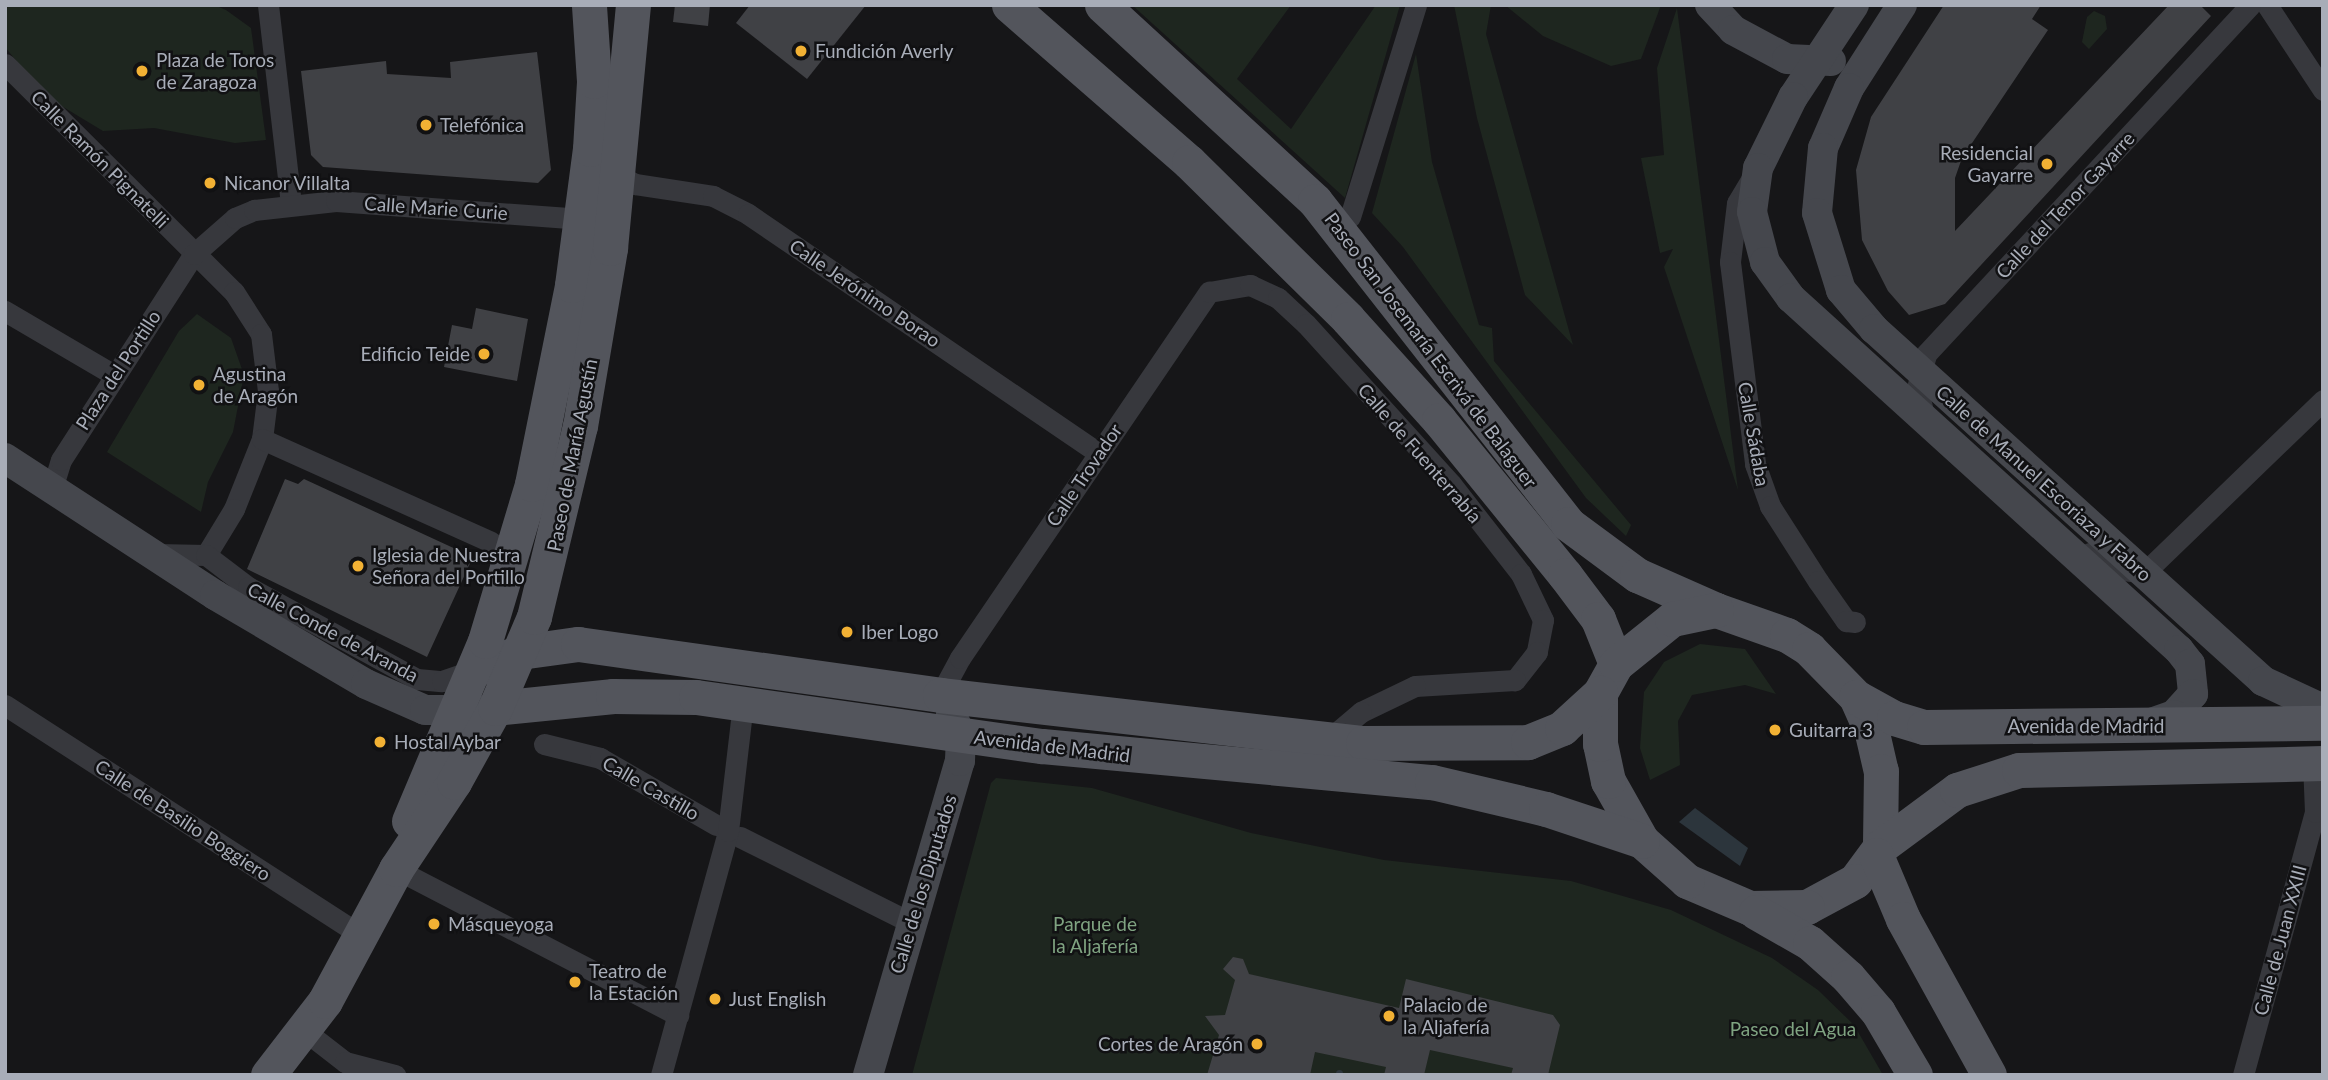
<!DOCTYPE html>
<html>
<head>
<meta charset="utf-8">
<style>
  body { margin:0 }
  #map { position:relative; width:2328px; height:1080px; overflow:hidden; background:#161618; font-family:Lato,sans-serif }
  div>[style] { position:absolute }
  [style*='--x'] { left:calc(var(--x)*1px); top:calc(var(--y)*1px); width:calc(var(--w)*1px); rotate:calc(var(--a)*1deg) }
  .green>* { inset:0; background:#1e261f }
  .water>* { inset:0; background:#2c353c }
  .stream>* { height:7px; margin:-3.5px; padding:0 3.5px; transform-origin:3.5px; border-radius:3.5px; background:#2c353c }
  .building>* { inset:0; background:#404145 }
  .street>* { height:21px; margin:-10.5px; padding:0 10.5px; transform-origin:10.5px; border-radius:10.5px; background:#37383d }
  .secondary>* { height:30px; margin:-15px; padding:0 15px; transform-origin:15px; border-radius:15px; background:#45474d }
  .primary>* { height:35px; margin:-17.5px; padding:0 17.5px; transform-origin:17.5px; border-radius:17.5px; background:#53555c }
  .dots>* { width:19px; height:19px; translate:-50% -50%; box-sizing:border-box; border:4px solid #111113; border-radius:50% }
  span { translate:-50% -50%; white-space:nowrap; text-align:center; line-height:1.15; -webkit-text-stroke:5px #111113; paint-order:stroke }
  .poi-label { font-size:19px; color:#a8adb8 }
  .left { translate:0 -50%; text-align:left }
  .right { translate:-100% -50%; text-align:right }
  .street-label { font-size:19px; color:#a8adb8 }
  .park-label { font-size:19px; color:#7fa381 }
  .frame { position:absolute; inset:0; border:7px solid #a8adb8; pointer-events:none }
</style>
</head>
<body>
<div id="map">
  <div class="green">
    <i style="clip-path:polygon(5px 5px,214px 5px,226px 10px,251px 28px,266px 140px,235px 143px,154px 128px,103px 131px,45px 96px,5px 47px)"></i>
    <i style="clip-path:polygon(1132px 5px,1291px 5px,1237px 79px,1291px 129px,1376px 5px,1400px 5px,1345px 198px)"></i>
    <i style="clip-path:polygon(1454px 5px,1491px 5px,1486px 34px,1573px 345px,1525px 295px,1477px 118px)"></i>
    <i style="clip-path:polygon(1505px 5px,1661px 5px,1641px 59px,1611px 66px,1543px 36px)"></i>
    <i style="clip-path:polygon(1677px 8px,1738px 490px,1664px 267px,1673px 249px,1660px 253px,1641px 158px,1664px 155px,1657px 68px)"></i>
    <i style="clip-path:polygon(2094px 11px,2105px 16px,2107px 29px,2089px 49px,2082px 42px,2087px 17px)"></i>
    <i style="clip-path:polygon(1416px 54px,1432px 162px,1479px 325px,1492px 328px,1494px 361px,1631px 525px,1626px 536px,1586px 498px,1403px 247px,1372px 213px)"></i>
    <i style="clip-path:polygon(197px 314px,231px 338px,244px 375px,233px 432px,208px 482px,201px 512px,107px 452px,179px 331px)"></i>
    <i style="clip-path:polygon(1700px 644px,1745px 649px,1776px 694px,1745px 685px,1692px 695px,1678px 721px,1680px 765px,1650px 780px,1640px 748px,1644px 692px,1664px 662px)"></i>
    <i style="clip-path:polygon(996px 778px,1092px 788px,1251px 833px,1384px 860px,1571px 881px,1671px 910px,1772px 958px,1818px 990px,1854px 1025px,1883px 1075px,912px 1075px,991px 783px)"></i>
  </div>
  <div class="water">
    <i style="clip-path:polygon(1695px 808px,1748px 848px,1740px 866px,1679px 822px)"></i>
  </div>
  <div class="stream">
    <i style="--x:1339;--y:1075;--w:2;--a:-90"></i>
  </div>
  <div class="building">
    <i style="clip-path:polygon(675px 5px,710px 5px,708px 26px,673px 22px)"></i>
    <i style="clip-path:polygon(750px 5px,866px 5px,807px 79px,736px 23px)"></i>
    <i style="clip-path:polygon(1944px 5px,2041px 5px,2032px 19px,2048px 30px,1962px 158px,1955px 178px,1955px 231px,2169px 5px,2200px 5px,2211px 16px,1945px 304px,1909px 315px,1888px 291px,1862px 240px,1856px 170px,1871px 117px)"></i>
    <i style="clip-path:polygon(537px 52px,551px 170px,538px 183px,323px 167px,311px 155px,301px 71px,386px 61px,387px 74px,451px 78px,450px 62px)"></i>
    <i style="clip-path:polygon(476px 308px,528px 319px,517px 381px,444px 367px,452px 325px,472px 329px)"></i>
    <i style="clip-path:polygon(285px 479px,298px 484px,304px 479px,473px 557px,427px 657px,247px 569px)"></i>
    <i style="clip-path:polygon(1233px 957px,1243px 959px,1249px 974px,1399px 1008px,1406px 979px,1553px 1015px,1560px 1025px,1548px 1075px,1511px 1075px,1513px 1068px,1430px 1050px,1424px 1075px,1384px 1075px,1386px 1067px,1315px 1052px,1310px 1075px,1207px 1075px,1219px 1035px,1205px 1016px,1225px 1015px,1235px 980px,1223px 969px)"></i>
  </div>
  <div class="street">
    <i style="--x:268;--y:5;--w:201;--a:83.4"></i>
    <i style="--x:2267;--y:5;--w:102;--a:56.6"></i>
    <i style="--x:5;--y:64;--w:323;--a:44.9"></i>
    <i style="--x:234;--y:292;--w:50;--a:57.3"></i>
    <i style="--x:261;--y:334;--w:57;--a:83"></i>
    <i style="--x:268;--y:391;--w:48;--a:97.1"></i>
    <i style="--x:262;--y:439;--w:75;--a:111.8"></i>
    <i style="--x:234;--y:509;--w:54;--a:121.3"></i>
    <i style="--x:615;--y:173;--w:23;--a:29"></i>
    <i style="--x:635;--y:184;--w:79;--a:8.7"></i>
    <i style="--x:713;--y:196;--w:39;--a:27"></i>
    <i style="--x:748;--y:214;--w:424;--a:34.3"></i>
    <i style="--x:1752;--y:178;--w:29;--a:121"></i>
    <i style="--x:1737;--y:203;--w:59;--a:96.8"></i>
    <i style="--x:1730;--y:262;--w:204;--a:82.9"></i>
    <i style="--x:1755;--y:464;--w:45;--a:70.3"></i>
    <i style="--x:1770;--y:506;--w:89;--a:57.4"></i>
    <i style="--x:1818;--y:581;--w:49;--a:55"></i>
    <i style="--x:1846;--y:621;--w:9;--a:6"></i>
    <i style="--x:1350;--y:217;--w:222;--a:-72.7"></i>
    <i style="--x:5;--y:311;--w:126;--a:30.4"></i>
    <i style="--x:1925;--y:419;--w:32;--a:-104"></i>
    <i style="--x:1917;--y:388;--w:35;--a:-75"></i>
    <i style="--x:1926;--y:354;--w:476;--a:-47.1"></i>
    <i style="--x:262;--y:439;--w:251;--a:24.2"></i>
    <i style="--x:52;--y:489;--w:30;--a:-73"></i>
    <i style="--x:61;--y:460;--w:245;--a:-57.2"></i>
    <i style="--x:194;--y:254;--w:55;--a:-41.3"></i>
    <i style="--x:235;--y:218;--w:21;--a:-23"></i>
    <i style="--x:254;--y:210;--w:82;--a:-6.3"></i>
    <i style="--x:336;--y:201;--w:247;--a:4.2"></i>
    <i style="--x:2089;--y:553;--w:26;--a:36"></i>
    <i style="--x:2110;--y:568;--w:34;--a:8"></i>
    <i style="--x:2144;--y:573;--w:249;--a:-44"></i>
    <i style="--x:156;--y:554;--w:50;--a:1.1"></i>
    <i style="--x:206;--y:555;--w:53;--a:37.3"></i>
    <i style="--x:248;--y:587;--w:192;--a:28.6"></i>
    <i style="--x:417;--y:679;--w:25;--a:5"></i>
    <i style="--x:442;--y:681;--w:34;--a:-19"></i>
    <i style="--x:940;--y:695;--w:42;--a:-61.6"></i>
    <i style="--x:960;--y:658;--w:443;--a:-55.8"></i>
    <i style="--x:1209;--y:292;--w:42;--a:-9.7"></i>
    <i style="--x:1250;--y:285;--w:31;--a:25"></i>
    <i style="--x:1278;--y:298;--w:38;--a:43"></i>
    <i style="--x:1306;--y:324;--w:216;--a:47.8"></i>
    <i style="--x:1451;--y:484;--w:114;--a:52.1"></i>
    <i style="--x:1521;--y:574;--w:51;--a:64.4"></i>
    <i style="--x:1543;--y:620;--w:33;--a:101"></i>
    <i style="--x:1537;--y:652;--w:36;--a:128"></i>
    <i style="--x:1515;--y:680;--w:100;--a:176.6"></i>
    <i style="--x:1415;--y:686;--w:60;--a:154.3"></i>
    <i style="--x:1361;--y:712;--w:43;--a:139.7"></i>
    <i style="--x:5;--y:705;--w:424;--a:32.9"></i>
    <i style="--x:544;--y:744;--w:58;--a:14"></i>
    <i style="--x:600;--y:758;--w:134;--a:30"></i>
    <i style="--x:740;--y:837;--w:190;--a:26.6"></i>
    <i style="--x:396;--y:869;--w:318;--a:27.4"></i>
    <i style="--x:305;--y:1031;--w:51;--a:37.8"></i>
    <i style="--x:345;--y:1062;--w:52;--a:14.6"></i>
    <i style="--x:661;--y:1075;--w:253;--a:-74.6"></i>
    <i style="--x:728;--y:831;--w:129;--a:-83.3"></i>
    <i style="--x:2243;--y:1075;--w:273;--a:-74.7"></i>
    <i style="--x:2315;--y:812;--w:49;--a:-92.3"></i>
  </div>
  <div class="secondary">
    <i style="--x:1710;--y:5;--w:34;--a:47"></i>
    <i style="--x:1733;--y:30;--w:61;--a:28.2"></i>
    <i style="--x:1787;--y:59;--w:44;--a:2.6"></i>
    <i style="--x:1854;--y:5;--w:110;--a:123.5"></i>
    <i style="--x:1793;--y:97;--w:79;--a:116.2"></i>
    <i style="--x:1758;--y:168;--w:44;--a:97.8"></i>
    <i style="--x:1752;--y:212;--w:52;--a:75.4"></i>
    <i style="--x:1765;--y:262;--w:44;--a:54.2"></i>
    <i style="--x:1791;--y:298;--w:524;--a:42.21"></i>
    <i style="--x:2179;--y:650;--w:18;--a:52"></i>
    <i style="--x:2190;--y:664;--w:30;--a:84"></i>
    <i style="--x:2193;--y:694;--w:28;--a:132"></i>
    <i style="--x:2174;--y:715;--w:28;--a:161"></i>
    <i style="--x:1902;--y:5;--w:98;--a:122.6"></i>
    <i style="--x:1849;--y:88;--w:65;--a:113.4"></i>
    <i style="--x:1823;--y:148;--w:65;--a:95.3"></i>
    <i style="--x:1817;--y:213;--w:81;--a:72.7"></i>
    <i style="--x:1841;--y:290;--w:51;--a:49.8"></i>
    <i style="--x:1874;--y:329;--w:525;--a:42.14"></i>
    <i style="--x:2263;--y:681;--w:66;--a:25"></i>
    <i style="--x:5;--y:458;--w:251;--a:33.1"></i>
    <i style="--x:215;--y:595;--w:175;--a:30.5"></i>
    <i style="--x:366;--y:684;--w:64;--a:23.8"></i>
    <i style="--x:425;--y:710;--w:53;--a:0"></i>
    <i style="--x:868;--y:1075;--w:327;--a:-73.7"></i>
    <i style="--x:960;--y:761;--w:27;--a:-88"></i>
    <i style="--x:961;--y:734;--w:22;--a:-117"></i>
  </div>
  <div class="primary">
    <i style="--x:1009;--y:5;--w:239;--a:41.1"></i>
    <i style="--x:1189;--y:162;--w:223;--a:44.6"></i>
    <i style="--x:1348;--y:319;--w:136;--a:48"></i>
    <i style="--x:1439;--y:420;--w:200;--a:50.9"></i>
    <i style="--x:1565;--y:575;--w:55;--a:53.1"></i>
    <i style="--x:1598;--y:619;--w:48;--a:68.2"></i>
    <i style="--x:1102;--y:5;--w:289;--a:42.6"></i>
    <i style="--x:1315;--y:201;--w:410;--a:51.9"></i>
    <i style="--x:1568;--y:524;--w:86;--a:36.5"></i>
    <i style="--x:1637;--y:575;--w:86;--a:23.9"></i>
    <i style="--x:1716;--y:610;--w:75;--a:19.4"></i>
    <i style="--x:1787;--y:635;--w:26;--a:32"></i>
    <i style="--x:1809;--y:649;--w:67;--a:45.6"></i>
    <i style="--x:1856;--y:697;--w:39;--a:66"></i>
    <i style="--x:1872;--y:733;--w:39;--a:77"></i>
    <i style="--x:1881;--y:771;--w:76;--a:90.8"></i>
    <i style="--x:1880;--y:847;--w:42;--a:126.3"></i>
    <i style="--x:1855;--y:881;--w:55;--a:151.6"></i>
    <i style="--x:1807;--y:907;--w:57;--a:179"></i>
    <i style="--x:1750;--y:908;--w:69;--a:-156.8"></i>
    <i style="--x:1687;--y:881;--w:60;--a:-138.4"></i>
    <i style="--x:1642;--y:841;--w:69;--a:-119.5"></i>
    <i style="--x:1608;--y:781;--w:38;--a:-102"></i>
    <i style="--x:1600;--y:744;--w:51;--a:-90"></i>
    <i style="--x:1600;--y:693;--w:33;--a:-61"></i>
    <i style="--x:1616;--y:664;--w:72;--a:-38.8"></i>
    <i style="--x:1672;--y:619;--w:45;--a:-11.6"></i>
    <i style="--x:474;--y:670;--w:49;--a:-21.4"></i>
    <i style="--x:520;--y:652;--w:59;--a:-7.9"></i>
    <i style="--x:578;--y:644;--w:366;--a:8"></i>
    <i style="--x:940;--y:695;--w:426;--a:6.5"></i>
    <i style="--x:1363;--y:743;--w:165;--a:-0.3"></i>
    <i style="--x:1528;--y:742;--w:37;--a:-22"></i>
    <i style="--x:1562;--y:728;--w:52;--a:-42.6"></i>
    <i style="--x:1856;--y:697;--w:43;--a:28.9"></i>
    <i style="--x:1894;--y:718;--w:31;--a:17"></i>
    <i style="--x:1924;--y:727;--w:399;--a:-0.6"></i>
    <i style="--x:495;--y:708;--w:119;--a:-5.8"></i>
    <i style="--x:613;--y:696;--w:83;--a:0.7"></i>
    <i style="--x:696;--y:697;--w:349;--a:8.1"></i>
    <i style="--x:1042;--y:746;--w:392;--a:5.3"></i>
    <i style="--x:1432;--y:782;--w:117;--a:13.3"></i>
    <i style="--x:1546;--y:809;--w:101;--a:18.4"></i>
    <i style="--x:409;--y:821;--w:195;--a:-67.1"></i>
    <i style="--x:485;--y:641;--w:164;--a:-73.3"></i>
    <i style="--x:532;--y:484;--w:203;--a:-78.6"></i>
    <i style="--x:572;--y:285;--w:137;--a:-82.5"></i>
    <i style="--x:590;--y:149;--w:68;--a:-86.6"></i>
    <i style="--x:594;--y:81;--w:76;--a:-93.8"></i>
    <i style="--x:1880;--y:847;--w:96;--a:-36.5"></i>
    <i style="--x:1957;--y:790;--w:65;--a:-17.9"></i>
    <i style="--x:2019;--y:770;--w:304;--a:-1.3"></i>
    <i style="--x:1876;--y:855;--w:69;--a:67.1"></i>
    <i style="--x:1903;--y:919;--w:178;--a:61.1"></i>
    <i style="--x:1756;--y:912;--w:62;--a:29.9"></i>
    <i style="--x:1810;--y:943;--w:51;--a:41.8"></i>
    <i style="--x:1848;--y:977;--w:46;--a:49.4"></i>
    <i style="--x:1878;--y:1012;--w:73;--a:59.6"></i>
    <i style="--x:268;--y:1075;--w:93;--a:-52.4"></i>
    <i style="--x:325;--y:1001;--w:150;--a:-61.7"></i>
    <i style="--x:396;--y:869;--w:105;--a:-56.3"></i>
    <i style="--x:454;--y:782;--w:85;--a:-61"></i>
    <i style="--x:495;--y:708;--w:99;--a:-66.8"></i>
    <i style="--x:534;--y:617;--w:196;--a:-76.5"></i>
    <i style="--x:580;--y:426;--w:181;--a:-80.4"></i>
    <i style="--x:610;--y:248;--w:244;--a:-84.6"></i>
  </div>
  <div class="dots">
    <i style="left:801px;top:51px;background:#f2b134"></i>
    <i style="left:142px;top:71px;background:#f2b134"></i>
    <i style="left:426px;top:125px;background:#f2b134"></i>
    <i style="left:2047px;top:164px;background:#f2b134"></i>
    <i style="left:210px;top:183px;background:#f2b134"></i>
    <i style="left:484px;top:354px;background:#f2b134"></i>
    <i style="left:199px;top:385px;background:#f2b134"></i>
    <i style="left:358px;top:566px;background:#f2b134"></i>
    <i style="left:847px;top:632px;background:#f2b134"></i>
    <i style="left:1775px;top:730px;background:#f2b134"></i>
    <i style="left:380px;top:742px;background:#f2b134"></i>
    <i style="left:434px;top:924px;background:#f2b134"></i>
    <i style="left:575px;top:982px;background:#f2b134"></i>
    <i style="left:715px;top:999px;background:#f2b134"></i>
    <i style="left:1389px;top:1016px;background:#f2b134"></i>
    <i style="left:1257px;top:1044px;background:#f2b134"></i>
  </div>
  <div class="poi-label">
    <span class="left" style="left:815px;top:51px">Fundición Averly</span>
    <span class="left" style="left:156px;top:71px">Plaza de Toros<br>de Zaragoza</span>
    <span class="left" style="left:440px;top:125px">Telefónica</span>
    <span class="right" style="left:2033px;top:164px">Residencial<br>Gayarre</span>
    <span class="left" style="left:224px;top:183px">Nicanor Villalta</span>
    <span class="right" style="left:470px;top:354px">Edificio Teide</span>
    <span class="left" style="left:213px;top:385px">Agustina<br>de Aragón</span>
    <span class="left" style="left:372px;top:566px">Iglesia de Nuestra<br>Señora del Portillo</span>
    <span class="left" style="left:861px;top:632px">Iber Logo</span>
    <span class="left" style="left:1789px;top:730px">Guitarra 3</span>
    <span class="left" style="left:394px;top:742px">Hostal Aybar</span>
    <span class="left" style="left:448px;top:924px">Másqueyoga</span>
    <span class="left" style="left:589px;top:982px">Teatro de<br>la Estación</span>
    <span class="left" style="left:729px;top:999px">Just English</span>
    <span class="left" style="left:1403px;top:1016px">Palacio de<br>la Aljafería</span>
    <span class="right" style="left:1243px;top:1044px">Cortes de Aragón</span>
  </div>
  <div class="street-label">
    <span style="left:100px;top:159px;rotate:45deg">Calle Ramón Pignatelli</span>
    <span style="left:2065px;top:205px;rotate:-47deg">Calle del Tenor Gayarre</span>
    <span style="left:436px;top:208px;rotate:4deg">Calle Marie Curie</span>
    <span style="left:865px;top:293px;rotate:34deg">Calle Jerónimo Borao</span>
    <span style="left:1431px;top:350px;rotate:53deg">Paseo San Josemaría Escrivá de Balaguer</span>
    <span style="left:118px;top:370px;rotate:-57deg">Plaza del Portillo</span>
    <span style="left:1754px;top:434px;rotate:80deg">Calle Sádaba</span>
    <span style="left:1420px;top:453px;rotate:49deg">Calle de Fuenterrabía</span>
    <span style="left:572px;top:455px;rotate:-79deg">Paseo de María Agustín</span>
    <span style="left:1084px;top:475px;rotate:-56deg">Calle Trovador</span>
    <span style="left:2044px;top:483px;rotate:42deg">Calle de Manuel Escoriaza y Fabro</span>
    <span style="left:333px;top:632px;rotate:28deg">Calle Conde de Aranda</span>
    <span style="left:2086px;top:726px">Avenida de Madrid</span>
    <span style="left:1052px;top:746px;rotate:7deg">Avenida de Madrid</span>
    <span style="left:651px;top:788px;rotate:30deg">Calle Castillo</span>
    <span style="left:183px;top:820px;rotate:33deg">Calle de Basilio Boggiero</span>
    <span style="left:923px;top:884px;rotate:-73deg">Calle de los Diputados</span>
    <span style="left:2280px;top:940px;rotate:-75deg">Calle de Juan XXIII</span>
  </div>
  <div class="park-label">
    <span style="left:1095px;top:935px">Parque de<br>la Aljafería</span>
    <span style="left:1793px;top:1029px">Paseo del Agua</span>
  </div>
  <div class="frame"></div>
</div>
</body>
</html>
